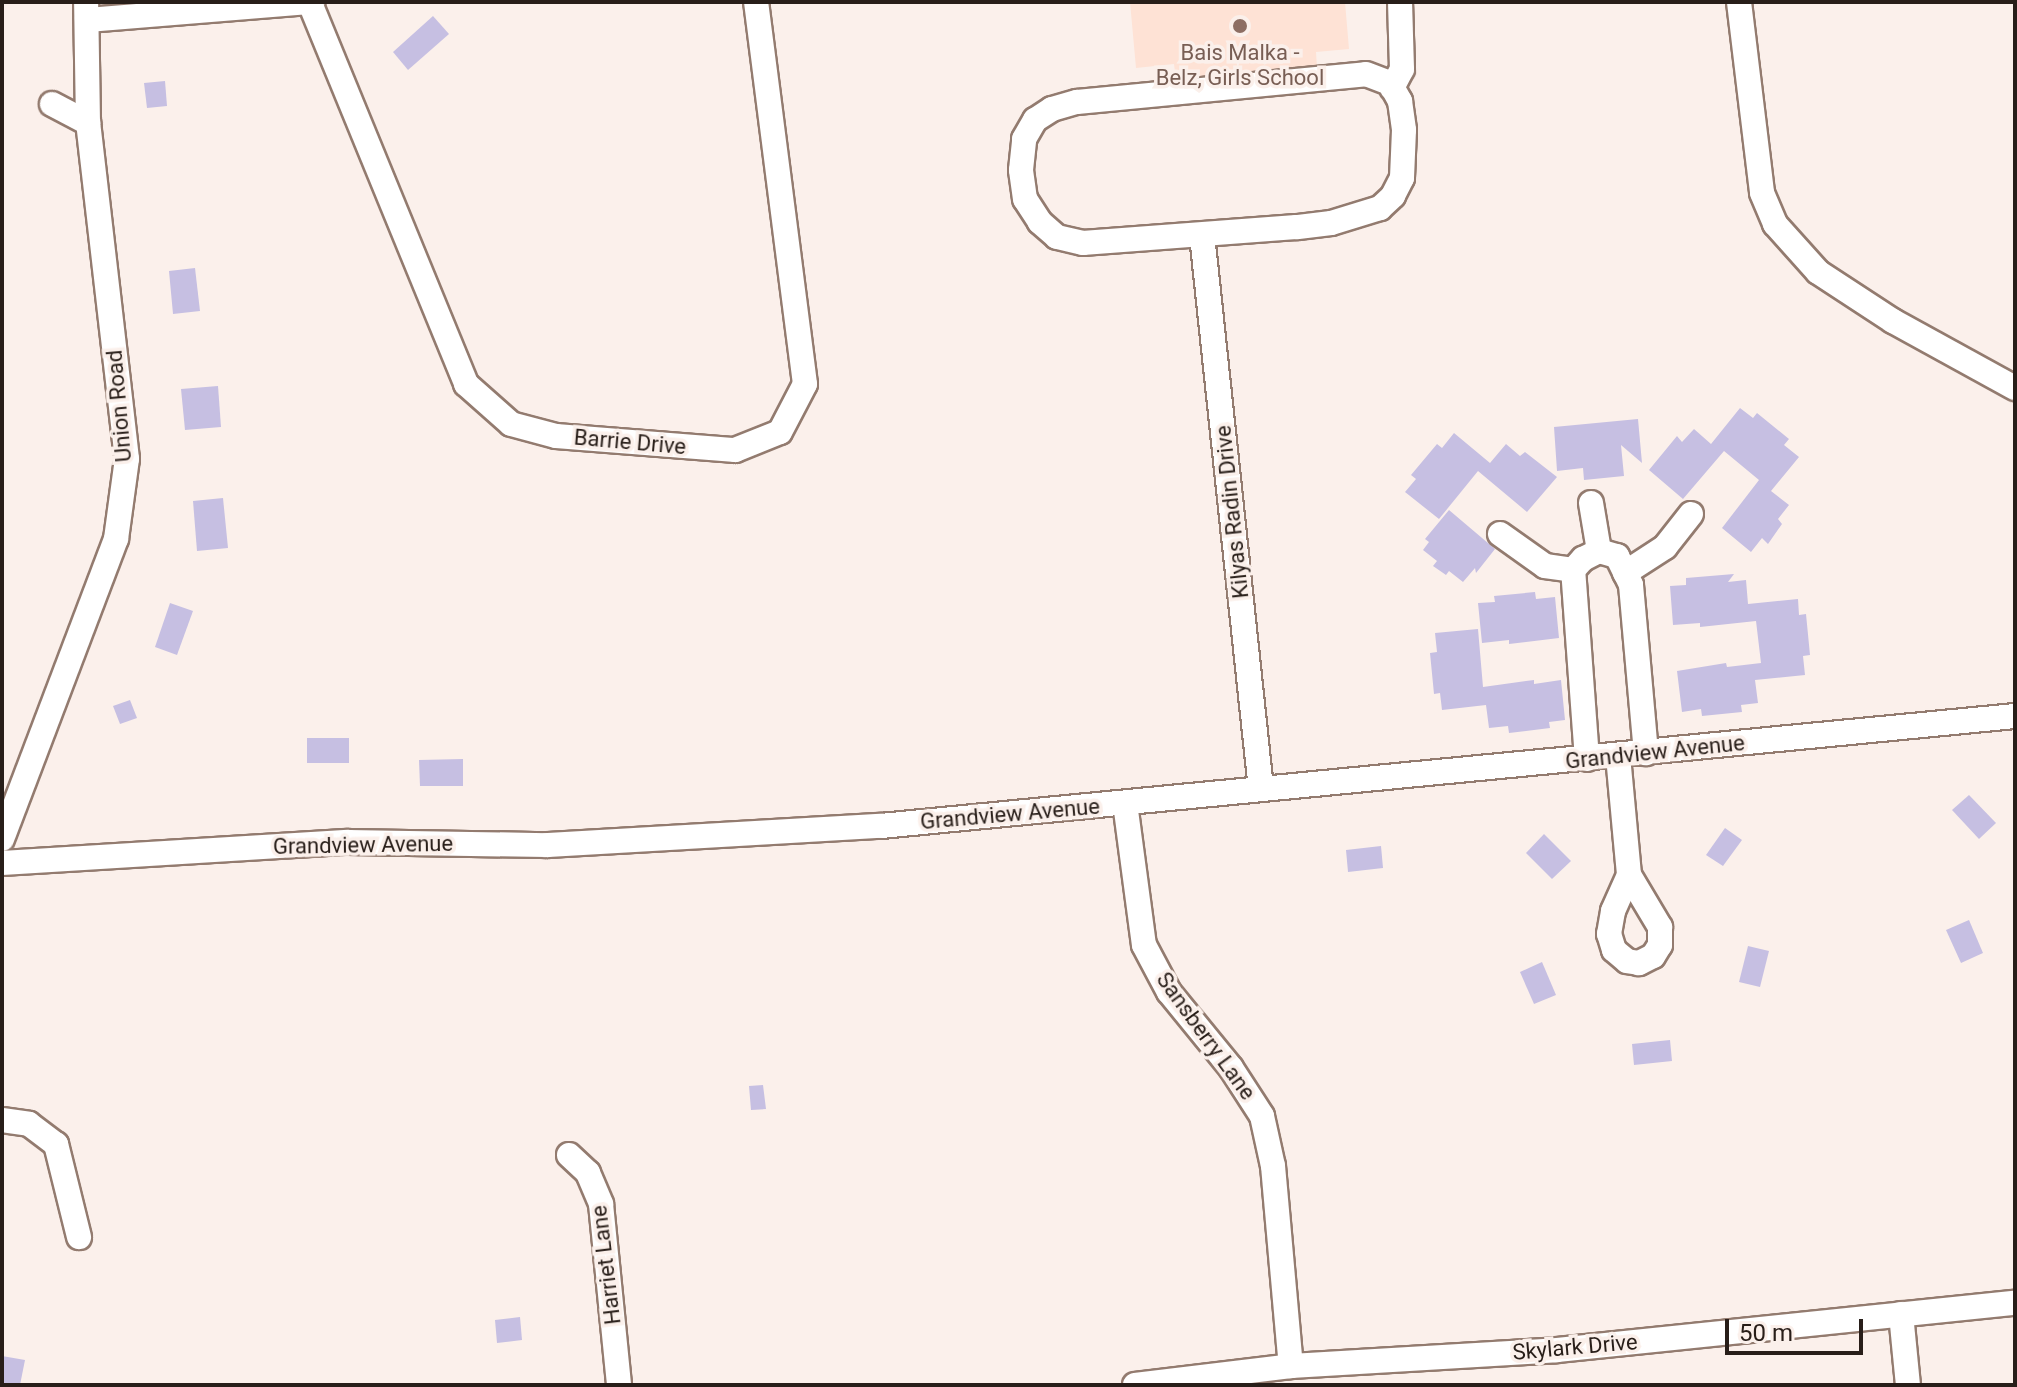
<!DOCTYPE html>
<html>
<head>
<meta charset="utf-8">
<style>
  body { margin:0 }
  #map { position:relative; width:2017px; height:1387px; overflow:hidden; background:#fbf0eb; font-family:Roboto,sans-serif }
  div>[style] { position:absolute }
  [style*='--x'] { left:calc(var(--x)*1px); top:calc(var(--y)*1px); width:calc(var(--w)*1px); rotate:calc(var(--a)*1deg) }
  .built>* { inset:0; background:#fee2d5 }
  .building>* { inset:0; background:#c6bfe2 }
  .roads { filter:drop-shadow(2px 0 #937b6f) drop-shadow(-2px 0 #937b6f) drop-shadow(0 2px #937b6f) drop-shadow(0 -2px #937b6f) }
  .minor>* { height:24px; margin:-12px; padding:0 12px; transform-origin:12px; border-radius:12px; background:#fff }
  .dots>* { width:22px; height:22px; translate:-50% -50%; box-sizing:border-box; border:4px solid #fbf0eb; border-radius:50% }
  span { translate:-50% -50%; white-space:nowrap; text-align:center; line-height:1.15; -webkit-text-stroke:7px #fbf0eb; paint-order:stroke }
  .education-label { font-size:22px; color:#785e54 }
  .street-label { font-size:22px; color:#281e19 }
  .frame { position:absolute; inset:0; border:4px solid #281e19; pointer-events:none }
  .scale { position:absolute; left:1725px; top:1319px; width:138px; height:36px; box-sizing:border-box; border:4px solid #281e19; border-top:0; padding-left:10px; font-size:24px; line-height:28px; white-space:nowrap; color:#281e19; -webkit-text-stroke:6px #fbf0eb; paint-order:stroke }
</style>
</head>
<body>
<div id="map">
  <div class="built">
    <i style="clip-path:polygon(1130px 2px,1345px 2px,1349px 49px,1316px 52px,1317px 68px,1176px 80px,1174px 64px,1136px 68px)"></i>
  </div>
  <div class="building">
    <i style="clip-path:polygon(433px 16px,449px 34px,408px 70px,393px 52px)"></i>
    <i style="clip-path:polygon(165px 81px,167px 106px,147px 108px,144px 83px)"></i>
    <i style="clip-path:polygon(195px 268px,200px 311px,173px 314px,169px 271px)"></i>
    <i style="clip-path:polygon(218px 386px,221px 427px,185px 430px,181px 389px)"></i>
    <i style="clip-path:polygon(1740px 408px,1753px 418px,1757px 413px,1789px 439px,1784px 445px,1799px 457px,1771px 491px,1789px 505px,1778px 519px,1782px 524px,1768px 544px,1762px 538px,1751px 552px,1722px 528px,1759px 480px,1724px 451px,1683px 499px,1649px 470px,1677px 436px,1682px 442px,1694px 429px,1711px 444px)"></i>
    <i style="clip-path:polygon(1638px 419px,1642px 463px,1621px 445px,1624px 476px,1584px 480px,1583px 468px,1557px 471px,1554px 427px)"></i>
    <i style="clip-path:polygon(1454px 433px,1490px 463px,1506px 444px,1520px 456px,1525px 452px,1557px 477px,1527px 512px,1478px 471px,1439px 519px,1405px 492px,1416px 479px,1411px 475px,1437px 444px,1442px 448px)"></i>
    <i style="clip-path:polygon(223px 498px,228px 548px,197px 551px,193px 501px)"></i>
    <i style="clip-path:polygon(1449px 510px,1495px 549px,1476px 573px,1475px 568px,1463px 582px,1449px 571px,1446px 575px,1433px 566px,1437px 561px,1423px 550px,1429px 542px,1425px 539px)"></i>
    <i style="clip-path:polygon(1734px 574px,1728px 582px,1746px 580px,1748px 604px,1798px 599px,1799px 615px,1806px 614px,1810px 655px,1803px 656px,1805px 675px,1755px 680px,1758px 703px,1741px 705px,1742px 712px,1702px 716px,1701px 709px,1682px 712px,1677px 671px,1726px 663px,1727px 667px,1761px 663px,1756px 621px,1700px 627px,1700px 623px,1673px 625px,1670px 586px,1686px 585px,1686px 578px)"></i>
    <i style="clip-path:polygon(1535px 592px,1536px 599px,1555px 597px,1559px 638px,1509px 644px,1509px 640px,1482px 643px,1478px 603px,1495px 602px,1494px 596px)"></i>
    <i style="clip-path:polygon(170px 603px,193px 611px,177px 655px,155px 647px)"></i>
    <i style="clip-path:polygon(1478px 629px,1483px 687px,1534px 680px,1534px 684px,1561px 680px,1565px 720px,1549px 722px,1550px 728px,1509px 733px,1508px 726px,1489px 728px,1486px 705px,1442px 710px,1440px 693px,1434px 694px,1430px 653px,1437px 652px,1435px 633px)"></i>
    <i style="clip-path:polygon(130px 700px,137px 718px,120px 724px,113px 706px)"></i>
    <i style="clip-path:polygon(307px 738px,349px 738px,349px 763px,307px 763px)"></i>
    <i style="clip-path:polygon(463px 759px,463px 786px,420px 786px,419px 760px)"></i>
    <i style="clip-path:polygon(1969px 795px,1996px 823px,1979px 839px,1952px 810px)"></i>
    <i style="clip-path:polygon(1725px 828px,1742px 840px,1723px 866px,1706px 855px)"></i>
    <i style="clip-path:polygon(1544px 834px,1571px 861px,1552px 879px,1526px 853px)"></i>
    <i style="clip-path:polygon(1381px 846px,1383px 868px,1348px 872px,1346px 850px)"></i>
    <i style="clip-path:polygon(1969px 920px,1983px 953px,1961px 963px,1946px 930px)"></i>
    <i style="clip-path:polygon(1748px 946px,1769px 951px,1760px 987px,1739px 982px)"></i>
    <i style="clip-path:polygon(1542px 962px,1556px 995px,1534px 1004px,1520px 972px)"></i>
    <i style="clip-path:polygon(1670px 1040px,1672px 1061px,1634px 1065px,1632px 1044px)"></i>
    <i style="clip-path:polygon(763px 1085px,766px 1109px,751px 1110px,749px 1086px)"></i>
    <i style="clip-path:polygon(520px 1317px,522px 1340px,497px 1343px,495px 1320px)"></i>
    <i style="clip-path:polygon(2px 1356px,25px 1360px,20px 1385px,2px 1385px)"></i>
  </div>
  <div class="roads">
    <div class="minor">
      <i style="--x:1739;--y:2;--w:192;--a:83.1"></i>
      <i style="--x:1762;--y:193;--w:34;--a:67"></i>
      <i style="--x:1775;--y:224;--w:64;--a:48.1"></i>
      <i style="--x:1818;--y:272;--w:90;--a:33.2"></i>
      <i style="--x:1893;--y:321;--w:139;--a:28.8"></i>
      <i style="--x:310;--y:3;--w:412;--a:67.7"></i>
      <i style="--x:466;--y:384;--w:60;--a:41.6"></i>
      <i style="--x:511;--y:424;--w:47;--a:14.9"></i>
      <i style="--x:556;--y:436;--w:180;--a:4.5"></i>
      <i style="--x:735;--y:450;--w:48;--a:-21.8"></i>
      <i style="--x:780;--y:432;--w:54;--a:-62.5"></i>
      <i style="--x:805;--y:384;--w:385;--a:-97.3"></i>
      <i style="--x:87;--y:20;--w:226;--a:-4.6"></i>
      <i style="--x:1366;--y:74;--w:26;--a:21"></i>
      <i style="--x:1390;--y:83;--w:21;--a:61"></i>
      <i style="--x:1400;--y:101;--w:29;--a:82"></i>
      <i style="--x:1404;--y:130;--w:48;--a:92.4"></i>
      <i style="--x:1402;--y:178;--w:20;--a:117"></i>
      <i style="--x:1393;--y:196;--w:18;--a:137"></i>
      <i style="--x:1380;--y:208;--w:51;--a:163"></i>
      <i style="--x:1331;--y:223;--w:35;--a:173"></i>
      <i style="--x:1296;--y:227;--w:214;--a:175.7"></i>
      <i style="--x:1083;--y:243;--w:27;--a:-167"></i>
      <i style="--x:1057;--y:237;--w:23;--a:-139"></i>
      <i style="--x:1040;--y:222;--w:27;--a:-123"></i>
      <i style="--x:1025;--y:199;--w:29;--a:-98"></i>
      <i style="--x:1021;--y:170;--w:31;--a:-84"></i>
      <i style="--x:1024;--y:139;--w:22;--a:-60"></i>
      <i style="--x:1035;--y:120;--w:20;--a:-33"></i>
      <i style="--x:1052;--y:109;--w:26;--a:-16"></i>
      <i style="--x:1077;--y:102;--w:290;--a:-5.5"></i>
      <i style="--x:1392;--y:88;--w:21;--a:-62"></i>
      <i style="--x:1402;--y:69;--w:67;--a:-91.7"></i>
      <i style="--x:52;--y:104;--w:41;--a:27.8"></i>
      <i style="--x:1202;--y:235;--w:557;--a:83.92"></i>
      <i style="--x:1591;--y:503;--w:49;--a:80.5"></i>
      <i style="--x:1500;--y:534;--w:55;--a:35.4"></i>
      <i style="--x:1545;--y:566;--w:28;--a:8"></i>
      <i style="--x:1625;--y:573;--w:48;--a:-33"></i>
      <i style="--x:1665;--y:547;--w:42;--a:-51.8"></i>
      <i style="--x:1618;--y:756;--w:120;--a:84.7"></i>
      <i style="--x:1629;--y:875;--w:61;--a:59.2"></i>
      <i style="--x:1660;--y:927;--w:18;--a:90"></i>
      <i style="--x:1660;--y:945;--w:13;--a:122"></i>
      <i style="--x:1653;--y:956;--w:16;--a:153"></i>
      <i style="--x:1639;--y:963;--w:12;--a:-171"></i>
      <i style="--x:1627;--y:961;--w:17;--a:-140"></i>
      <i style="--x:1614;--y:950;--w:17;--a:-107"></i>
      <i style="--x:1609;--y:934;--w:23;--a:-80"></i>
      <i style="--x:1613;--y:911;--w:39;--a:-66"></i>
      <i style="--x:1587;--y:759;--w:190;--a:-94.2"></i>
      <i style="--x:1573;--y:570;--w:15;--a:-48"></i>
      <i style="--x:1583;--y:559;--w:18;--a:-27"></i>
      <i style="--x:1599;--y:551;--w:19;--a:16"></i>
      <i style="--x:1617;--y:556;--w:32;--a:64"></i>
      <i style="--x:1631;--y:585;--w:169;--a:84.9"></i>
      <i style="--x:1125;--y:803;--w:143;--a:82.4"></i>
      <i style="--x:1144;--y:945;--w:53;--a:62"></i>
      <i style="--x:1169;--y:992;--w:98;--a:50.8"></i>
      <i style="--x:1231;--y:1068;--w:57;--a:57.1"></i>
      <i style="--x:1262;--y:1116;--w:51;--a:77.6"></i>
      <i style="--x:1273;--y:1166;--w:201;--a:84.9"></i>
      <i style="--x:2;--y:839;--w:321;--a:-69.2"></i>
      <i style="--x:116;--y:539;--w:81;--a:-82.2"></i>
      <i style="--x:127;--y:459;--w:338;--a:-96.6"></i>
      <i style="--x:88;--y:123;--w:121;--a:-90.9"></i>
      <i style="--x:2;--y:863;--w:347;--a:-3.5"></i>
      <i style="--x:348;--y:842;--w:199;--a:0.9"></i>
      <i style="--x:547;--y:845;--w:335;--a:-3.3"></i>
      <i style="--x:881;--y:826;--w:1139;--a:-5.54"></i>
      <i style="--x:2;--y:1120;--w:27;--a:8"></i>
      <i style="--x:29;--y:1124;--w:34;--a:37"></i>
      <i style="--x:56;--y:1144;--w:96;--a:76.1"></i>
      <i style="--x:569;--y:1155;--w:26;--a:43"></i>
      <i style="--x:588;--y:1173;--w:34;--a:67"></i>
      <i style="--x:601;--y:1204;--w:182;--a:84.3"></i>
      <i style="--x:1901;--y:1314;--w:71;--a:84.4"></i>
      <i style="--x:1135;--y:1385;--w:157;--a:-6.9"></i>
      <i style="--x:1291;--y:1366;--w:266;--a:-3.4"></i>
      <i style="--x:1557;--y:1350;--w:460;--a:-5.9"></i>
    </div>
  </div>
  <div class="dots">
    <i style="left:1240px;top:26px;background:#8d6e63"></i>
  </div>
  <div class="education-label">
    <span style="left:1240px;top:65px">Bais Malka -<br>Belz, Girls School</span>
  </div>
  <div class="street-label">
    <span style="left:119px;top:406px;rotate:-95deg">Union Road</span>
    <span style="left:630px;top:442px;rotate:5deg">Barrie Drive</span>
    <span style="left:1232px;top:512px;rotate:-96deg">Kilyas Radin Drive</span>
    <span style="left:1655px;top:752px;rotate:-6deg">Grandview Avenue</span>
    <span style="left:1010px;top:814px;rotate:-5deg">Grandview Avenue</span>
    <span style="left:363px;top:845px;rotate:-1deg">Grandview Avenue</span>
    <span style="left:1206px;top:1036px;rotate:54deg">Sansberry Lane</span>
    <span style="left:606px;top:1265px;rotate:-97deg">Harriet Lane</span>
    <span style="left:1575px;top:1347px;rotate:-5deg">Skylark Drive</span>
  </div>
  <div class="frame"></div>
  <div class="scale">50 m</div>
</div>
</body>
</html>
